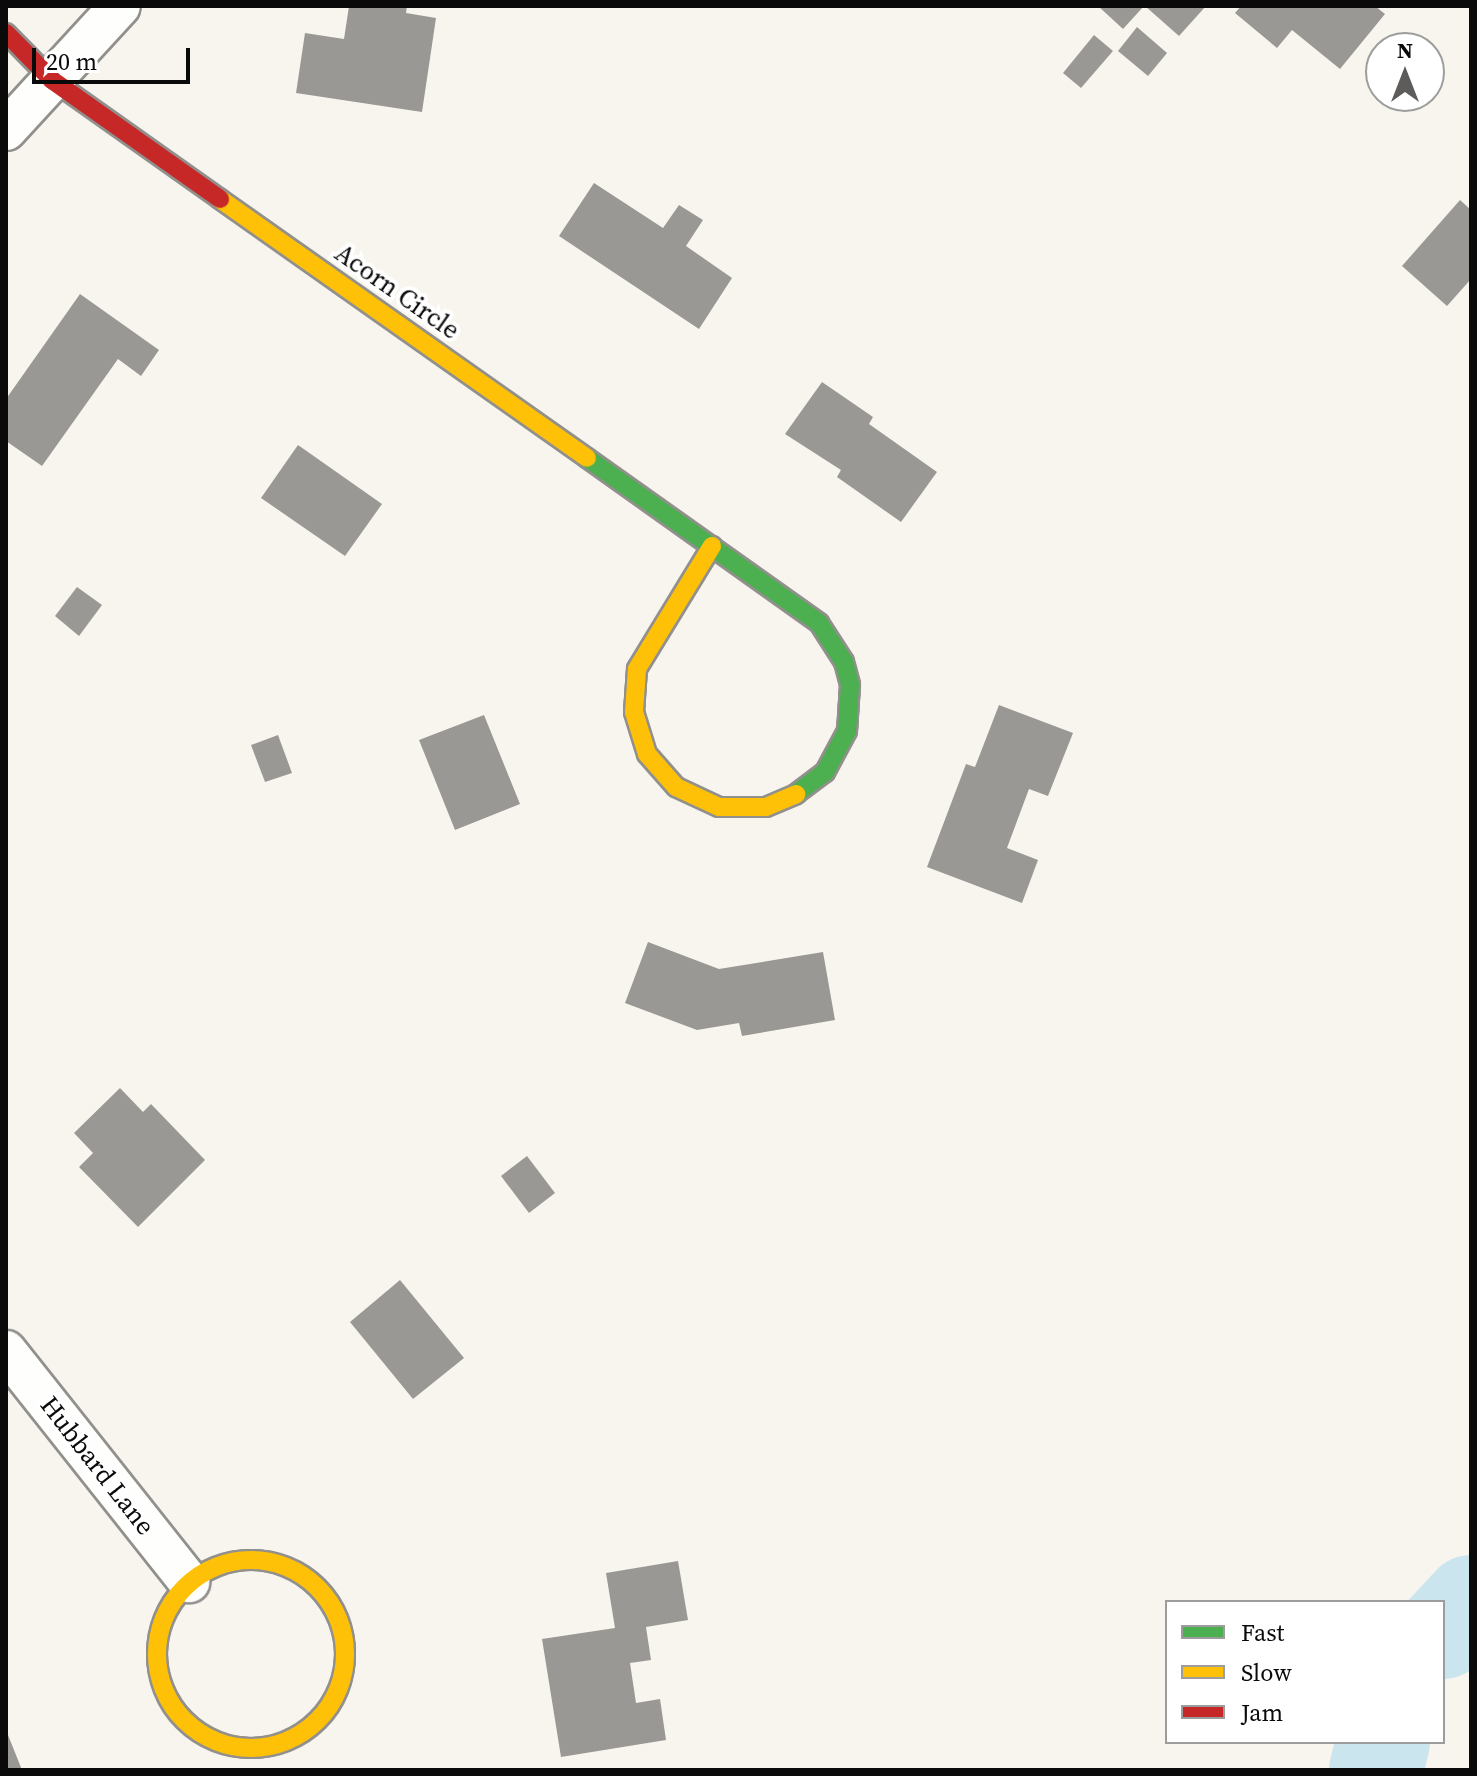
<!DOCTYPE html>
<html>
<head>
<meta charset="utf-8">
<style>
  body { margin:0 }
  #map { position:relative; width:1477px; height:1776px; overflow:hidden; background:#f8f5ee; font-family:"Source Serif 4",serif }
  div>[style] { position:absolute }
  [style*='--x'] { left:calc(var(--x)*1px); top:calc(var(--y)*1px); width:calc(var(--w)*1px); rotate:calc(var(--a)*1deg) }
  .river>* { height:94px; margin:-47px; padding:0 47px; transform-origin:47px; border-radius:47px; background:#cae5ed }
  .building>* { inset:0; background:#9a9894 }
  .roads { filter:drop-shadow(2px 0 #91908d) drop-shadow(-2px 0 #91908d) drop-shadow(0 2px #91908d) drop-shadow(0 -2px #91908d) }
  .street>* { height:40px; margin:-20px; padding:0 20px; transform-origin:20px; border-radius:20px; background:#fefefc }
  .fast>* { height:18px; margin:-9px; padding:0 9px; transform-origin:9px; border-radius:9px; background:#4caf50 }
  .slow>* { height:18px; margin:-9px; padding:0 9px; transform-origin:9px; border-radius:9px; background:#ffc107 }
  .slow>.ring { margin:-9px; padding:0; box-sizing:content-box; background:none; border:18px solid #ffc107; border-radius:50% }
  .jam>* { height:18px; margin:-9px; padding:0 9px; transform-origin:9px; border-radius:9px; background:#c62828 }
  span { translate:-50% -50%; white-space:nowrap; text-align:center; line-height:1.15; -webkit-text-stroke:8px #fff; paint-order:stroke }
  .street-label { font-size:26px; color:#0a0a0a }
  .frame { position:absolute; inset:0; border:8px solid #0a0a0a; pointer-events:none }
  .legend { position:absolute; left:1165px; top:1600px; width:280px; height:144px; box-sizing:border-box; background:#fff; border:2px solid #9d9d9d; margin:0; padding:10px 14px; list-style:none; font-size:24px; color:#0a0a0a }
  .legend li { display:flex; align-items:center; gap:16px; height:40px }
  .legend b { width:40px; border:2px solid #9d9d9d }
  .north { position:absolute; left:1365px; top:32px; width:80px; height:80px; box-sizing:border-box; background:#fff; border:2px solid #9d9d9d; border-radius:50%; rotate:0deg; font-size:22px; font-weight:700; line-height:32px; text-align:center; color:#0a0a0a }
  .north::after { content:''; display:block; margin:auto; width:28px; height:36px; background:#5d5c5a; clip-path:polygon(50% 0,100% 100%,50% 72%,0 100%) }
  .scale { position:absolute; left:32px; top:48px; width:158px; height:36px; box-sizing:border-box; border:4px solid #0a0a0a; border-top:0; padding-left:10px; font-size:24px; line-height:28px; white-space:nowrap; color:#0a0a0a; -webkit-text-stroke:6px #fff; paint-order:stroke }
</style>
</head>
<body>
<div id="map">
  <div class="river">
    <i style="--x:1443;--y:1632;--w:41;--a:-47"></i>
    <i style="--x:1376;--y:1770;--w:29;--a:-76"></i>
  </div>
  <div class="building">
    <i style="clip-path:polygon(349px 6px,407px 6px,406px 13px,436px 18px,422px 112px,296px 93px,305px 33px,344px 39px)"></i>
    <i style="clip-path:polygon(1098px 6px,1144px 6px,1123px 29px)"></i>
    <i style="clip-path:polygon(1145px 6px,1206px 6px,1179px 36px)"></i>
    <i style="clip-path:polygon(1241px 6px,1375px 6px,1385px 14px,1340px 69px,1292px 30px,1277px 48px,1235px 13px)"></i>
    <i style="clip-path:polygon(1137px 27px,1167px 53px,1148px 76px,1118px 51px)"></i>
    <i style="clip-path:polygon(1094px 35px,1113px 51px,1081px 88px,1063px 73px)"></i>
    <i style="clip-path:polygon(594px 183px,663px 228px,679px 205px,703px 220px,686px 246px,732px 278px,699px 329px,559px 236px)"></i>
    <i style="clip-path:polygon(1460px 200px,1471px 210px,1471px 279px,1447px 306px,1402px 266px)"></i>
    <i style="clip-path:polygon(80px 294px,159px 350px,141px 376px,118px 359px,42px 466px,6px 441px,6px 399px)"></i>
    <i style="clip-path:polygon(822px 382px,873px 417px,869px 424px,937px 472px,901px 522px,837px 477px,841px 470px,785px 434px)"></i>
    <i style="clip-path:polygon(298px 445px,382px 504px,345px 556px,261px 498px)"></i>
    <i style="clip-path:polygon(77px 587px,102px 605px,79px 636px,55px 616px)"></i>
    <i style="clip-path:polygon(999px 705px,1073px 733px,1048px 796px,1029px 789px,1007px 848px,1038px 860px,1022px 903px,927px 867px,966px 764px,975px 767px)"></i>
    <i style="clip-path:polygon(484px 715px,520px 804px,455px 830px,419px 740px)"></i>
    <i style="clip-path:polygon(278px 735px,292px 773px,265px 782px,251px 745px)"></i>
    <i style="clip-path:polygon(648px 942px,719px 969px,823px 952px,835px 1020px,742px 1036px,739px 1023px,697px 1030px,625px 1003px)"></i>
    <i style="clip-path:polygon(120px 1088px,143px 1112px,151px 1104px,205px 1160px,138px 1227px,79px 1167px,93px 1153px,74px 1133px)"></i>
    <i style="clip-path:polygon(527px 1156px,555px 1193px,529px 1213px,501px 1176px)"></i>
    <i style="clip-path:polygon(400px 1280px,464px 1358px,413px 1399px,350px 1322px)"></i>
    <i style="clip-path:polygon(678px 1561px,688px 1620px,646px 1627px,651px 1660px,630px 1663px,636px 1703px,660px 1699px,666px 1740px,561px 1757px,542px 1639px,615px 1628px,606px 1573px)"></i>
    <i style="clip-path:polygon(6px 1730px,22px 1770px,6px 1770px)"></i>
  </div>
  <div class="roads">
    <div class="street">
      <i style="--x:6;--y:130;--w:168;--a:-47.4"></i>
      <i style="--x:6;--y:1351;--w:295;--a:51.6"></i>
    </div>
    <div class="fast">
      <i style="--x:587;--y:458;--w:285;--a:35.4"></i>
      <i style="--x:819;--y:623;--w:46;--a:57.3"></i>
      <i style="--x:844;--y:662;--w:24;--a:75"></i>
      <i style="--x:850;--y:685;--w:46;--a:93.7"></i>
      <i style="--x:847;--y:731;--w:47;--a:118.2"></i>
      <i style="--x:825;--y:772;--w:36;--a:143"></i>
    </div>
    <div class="slow">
      <i style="--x:220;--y:199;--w:449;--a:35.2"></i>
      <i style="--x:712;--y:546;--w:144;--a:121.4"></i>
      <i style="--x:637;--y:669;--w:43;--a:94"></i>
      <i style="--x:634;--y:712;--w:44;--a:72.8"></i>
      <i style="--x:647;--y:754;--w:44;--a:48.7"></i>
      <i style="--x:676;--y:787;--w:47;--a:24.9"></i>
      <i style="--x:719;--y:807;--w:47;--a:0"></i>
      <i style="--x:766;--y:807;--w:33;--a:-23"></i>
      <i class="ring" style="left:157px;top:1560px;width:170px;height:170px"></i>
    </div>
    <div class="jam">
      <i style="--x:6;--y:33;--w:66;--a:45.6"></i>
      <i style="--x:52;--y:80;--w:206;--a:35.3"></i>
    </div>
  </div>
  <div class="street-label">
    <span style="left:397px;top:292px;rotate:35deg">Acorn Circle</span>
    <span style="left:97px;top:1466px;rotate:52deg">Hubbard Lane</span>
  </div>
  <div class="frame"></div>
  <ul class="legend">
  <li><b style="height:10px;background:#4caf50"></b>Fast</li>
  <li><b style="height:10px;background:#ffc107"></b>Slow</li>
  <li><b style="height:10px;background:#c62828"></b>Jam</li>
  </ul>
  <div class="north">N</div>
  <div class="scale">20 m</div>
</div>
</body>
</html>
